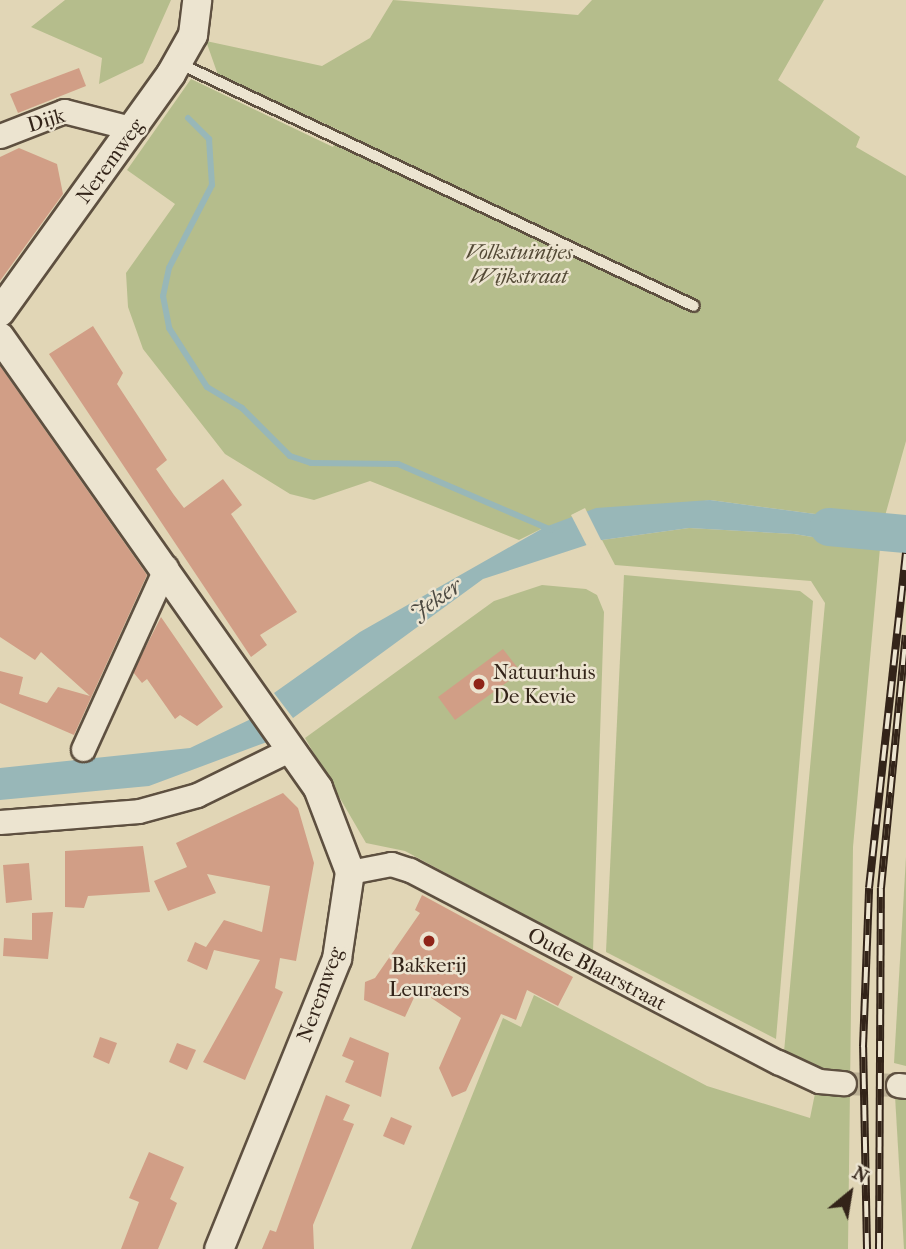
<!DOCTYPE html>
<html>
<head>
<meta charset="utf-8">
<style>
  body { margin:0 }
  #map { position:relative; width:906px; height:1249px; overflow:hidden; background:#e1d6b6; font-family:"IM FELL French Canon",serif }
  div>[style] { position:absolute }
  [style*='--x'] { left:calc(var(--x)*1px); top:calc(var(--y)*1px); width:calc(var(--w)*1px); rotate:calc(var(--a)*1deg) }
  .green>* { inset:0; background:#b5bd8c }
  .water>* { inset:0; background:#98b7b8 }
  .pier>* { inset:0; background:#e1d6b6 }
  .stream>* { height:6px; margin:-3px; padding:0 3px; transform-origin:3px; border-radius:3px; background:#98b7b8 }
  .river>* { height:38px; margin:-19px; padding:0 19px; transform-origin:19px; border-radius:19px; background:#98b7b8 }
  .building>* { inset:0; background:#d19e86 }
  .minor-tunnel>* { height:23px; margin-top:-11.5px; transform-origin:0; background:repeating-linear-gradient(90deg,#beb297 0 23px,transparent 0 34px) }
  .roads { filter:drop-shadow(2px 0 #5e5040) drop-shadow(-2px 0 #5e5040) drop-shadow(0 2px #5e5040) drop-shadow(0 -2px #5e5040) }
  .service>* { height:10px; margin:-5px; padding:0 5px; transform-origin:5px; border-radius:5px; background:#ece4d0 }
  .minor>* { height:23px; margin:-11.5px; padding:0 11.5px; transform-origin:11.5px; border-radius:11.5px; background:#ece4d0 }
  .tertiary>* { height:28px; margin:-14px; padding:0 14px; transform-origin:14px; border-radius:14px; background:#ece4d0 }
  .rail>* { height:8px; margin-top:-4px; transform-origin:0; background:repeating-linear-gradient(90deg,#ece4d0 0 16px,#332419 0 32px); box-sizing:border-box; border-block:2px solid #332419 }
  .dots>* { width:19px; height:19px; translate:-50% -50%; box-sizing:border-box; border:4px solid #ece4d0; border-radius:50% }
  span { translate:-50% -50%; white-space:nowrap; text-align:center; line-height:1.15; -webkit-text-stroke:5px #ece4d0; paint-order:stroke }
  .street-label { font-size:21px; color:#332419 }
  .park-label { font-size:21px; color:#544a36; font-style:italic }
  .poi-label { font-size:21px; color:#332419 }
  .left { translate:0 -50%; text-align:left }
  .water-label { font-size:23px; color:#4c4941; font-style:italic }
  .north { position:absolute; left:815px; top:1158px; width:70px; height:70px; -webkit-text-stroke:5px #ece4d0; paint-order:stroke; rotate:30deg; font-size:19px; font-weight:700; line-height:28px; text-align:center; color:#332419 }
  .north::after { content:''; display:block; margin:auto; width:24px; height:32px; background:#332419; clip-path:polygon(50% 0,100% 100%,50% 72%,0 100%) }
</style>
</head>
<body>
<div id="map">
  <div class="green">
    <i style="clip-path:polygon(65px 0,171px 0,143px 63px,99px 84px,102px 58px,31px 27px)"></i>
    <i style="clip-path:polygon(393px 0,578px 15px,592px 0,824px 0,778px 80px,860px 137px,856px 147px,906px 176px,906px 441px,883px 523px,710px 500px,545px 527px,519px 540px,370px 481px,314px 500px,290px 494px,225px 454px,143px 349px,128px 307px,126px 273px,175px 204px,127px 170px,191px 79px,333px 147px,341px 131px,218px 75px,206px 41px,322px 66px,370px 38px)"></i>
    <i style="clip-path:polygon(689px 528px,794px 534px,880px 548px,853px 847px,848px 1249px,411px 1249px,503px 1018px,521px 1027px,534px 995px,707px 1086px,810px 1118px,819px 1074px,784px 1052px,825px 603px,811px 581px,615px 565px,602px 540px)"></i>
    <i style="clip-path:polygon(624px 575px,800px 591px,813px 601px,776px 1039px,606px 952px)"></i>
    <i style="clip-path:polygon(542px 585px,586px 589px,597px 595px,604px 612px,593px 952px,405px 851px,366px 843px,305px 738px,494px 601px)"></i>
    <i style="clip-path:polygon(906px 857px,906px 1066px,894px 1063px)"></i>
    <i style="clip-path:polygon(895px 1096px,906px 1098px,906px 1249px,904px 1249px)"></i>
  </div>
  <div class="water">
    <i style="clip-path:polygon(710px 500px,883px 523px,880px 548px,794px 534px,689px 528px,602px 540px,483px 579px,293px 718px,274px 693px,360px 632px,545px 527px,596px 508px)"></i>
    <i style="clip-path:polygon(251px 719px,267px 742px,149px 786px,0 800px,0 768px,190px 748px)"></i>
  </div>
  <div class="pier">
    <i style="clip-path:polygon(585px 508px,603px 544px,588px 548px,571px 515px)"></i>
  </div>
  <div class="stream">
    <i style="--x:188;--y:118;--w:30;--a:45"></i>
    <i style="--x:209;--y:139;--w:46;--a:86.3"></i>
    <i style="--x:212;--y:185;--w:93;--a:117.4"></i>
    <i style="--x:169;--y:268;--w:29;--a:102"></i>
    <i style="--x:163;--y:296;--w:33;--a:79"></i>
    <i style="--x:169;--y:328;--w:70;--a:57.2"></i>
    <i style="--x:207;--y:387;--w:41;--a:31"></i>
    <i style="--x:242;--y:408;--w:68;--a:45"></i>
    <i style="--x:290;--y:456;--w:22;--a:18"></i>
    <i style="--x:311;--y:463;--w:87;--a:0.7"></i>
    <i style="--x:398;--y:464;--w:167;--a:23.3"></i>
  </div>
  <div class="river">
    <i style="--x:829;--y:527;--w:77;--a:5.2"></i>
  </div>
  <div class="building">
    <i style="clip-path:polygon(79px 68px,86px 86px,18px 113px,10px 94px)"></i>
    <i style="clip-path:polygon(19px 148px,57px 164px,63px 194px,0 281px,0 157px)"></i>
    <i style="clip-path:polygon(93px 326px,123px 373px,117px 384px,167px 460px,156px 469px,174px 495px,184px 508px,223px 479px,242px 505px,231px 514px,297px 612px,260px 635px,267px 645px,251px 657px,49px 354px)"></i>
    <i style="clip-path:polygon(0 366px,147px 575px,74px 735px,0 703px,0 671px,23px 677px,19px 694px,47px 703px,58px 687px,90px 696px,41px 652px,35px 660px,0 637px)"></i>
    <i style="clip-path:polygon(161px 617px,223px 707px,197px 726px,180px 715px,175px 719px,147px 679px,142px 683px,133px 672px)"></i>
    <i style="clip-path:polygon(503px 649px,521px 672px,455px 720px,438px 697px)"></i>
    <i style="clip-path:polygon(283px 793px,298px 808px,314px 863px,296px 961px,280px 958px,275px 988px,283px 992px,245px 1080px,203px 1062px,260px 960px,214px 950px,207px 970px,187px 961px,195px 942px,206px 947px,224px 920px,262px 932px,270px 886px,207px 874px,216px 893px,168px 911px,154px 881px,187px 867px,176px 843px)"></i>
    <i style="clip-path:polygon(143px 846px,150px 892px,88px 896px,84px 908px,65px 907px,65px 851px)"></i>
    <i style="clip-path:polygon(29px 863px,32px 900px,6px 903px,3px 865px)"></i>
    <i style="clip-path:polygon(422px 895px,573px 977px,558px 1006px,527px 990px,516px 1020px,501px 1014px,466px 1091px,452px 1097px,439px 1068px,461px 1018px,418px 989px,405px 1017px,364px 1000px,365px 982px,375px 978px,420px 913px,415px 910px)"></i>
    <i style="clip-path:polygon(53px 912px,48px 959px,3px 956px,4px 938px,32px 940px,32px 913px)"></i>
    <i style="clip-path:polygon(100px 1037px,117px 1043px,109px 1064px,93px 1057px)"></i>
    <i style="clip-path:polygon(350px 1037px,389px 1053px,381px 1097px,345px 1082px,354px 1061px,342px 1056px)"></i>
    <i style="clip-path:polygon(177px 1043px,196px 1050px,187px 1070px,169px 1062px)"></i>
    <i style="clip-path:polygon(326px 1095px,350px 1105px,343px 1120px,354px 1124px,313px 1225px,314px 1249px,262px 1249px,270px 1230px,276px 1232px)"></i>
    <i style="clip-path:polygon(391px 1117px,412px 1126px,404px 1145px,383px 1136px)"></i>
    <i style="clip-path:polygon(149px 1152px,184px 1167px,170px 1199px,177px 1203px,158px 1249px,121px 1249px,139px 1202px,129px 1198px)"></i>
  </div>
  <div class="minor-tunnel">
    <i style="--x:844;--y:1083;--w:54;--a:2.1"></i>
  </div>
  <div class="roads">
    <div class="service">
      <i style="--x:178;--y:63;--w:570;--a:25.22"></i>
    </div>
    <div class="minor">
      <i style="--x:0;--y:136;--w:69;--a:-21.3"></i>
      <i style="--x:64;--y:111;--w:72;--a:14.4"></i>
      <i style="--x:83;--y:749;--w:200;--a:-65.5"></i>
      <i style="--x:0;--y:822;--w:139;--a:-4.5"></i>
      <i style="--x:139;--y:811;--w:60;--a:-15.4"></i>
      <i style="--x:197;--y:795;--w:105;--a:-26.1"></i>
      <i style="--x:350;--y:872;--w:42;--a:-11"></i>
      <i style="--x:391;--y:864;--w:20;--a:18"></i>
      <i style="--x:410;--y:870;--w:415;--a:27.6"></i>
      <i style="--x:778;--y:1062;--w:45;--a:24.9"></i>
      <i style="--x:819;--y:1081;--w:25;--a:5"></i>
      <i style="--x:898;--y:1085;--w:8;--a:7"></i>
    </div>
    <div class="tertiary">
      <i style="--x:0;--y:312;--w:293;--a:-54.3"></i>
      <i style="--x:171;--y:74;--w:45;--a:-60.6"></i>
      <i style="--x:193;--y:35;--w:35;--a:-83"></i>
      <i style="--x:0;--y:337;--w:552;--a:54.81"></i>
      <i style="--x:318;--y:788;--w:90;--a:69.1"></i>
      <i style="--x:350;--y:872;--w:88;--a:98.5"></i>
      <i style="--x:337;--y:959;--w:313;--a:112.1"></i>
    </div>
  </div>
  <div class="rail">
    <i style="--x:867;--y:1249;--w:202;--a:-91.1"></i>
    <i style="--x:863;--y:1047;--w:159;--a:-87.8"></i>
    <i style="--x:869;--y:888;--w:337;--a:-83.7"></i>
    <i style="--x:879;--y:1249;--w:361;--a:-89.7"></i>
    <i style="--x:881;--y:888;--w:254;--a:-84.4"></i>
  </div>
  <div class="dots">
    <i style="left:479px;top:684px;background:#8f2418"></i>
    <i style="left:429px;top:941px;background:#8f2418"></i>
  </div>
  <div class="street-label">
    <span style="left:46px;top:120px;rotate:-17deg">Dijk</span>
    <span style="left:110px;top:161px;rotate:-54deg">Neremweg</span>
    <span style="left:597px;top:969px;rotate:28deg">Oude Blaarstraat</span>
    <span style="left:320px;top:994px;rotate:-70deg">Neremweg</span>
  </div>
  <div class="park-label">
    <span style="left:519px;top:264px">Volkstuintjes<br>Wijkstraat</span>
  </div>
  <div class="poi-label">
    <span class="left" style="left:493px;top:684px">Natuurhuis<br>De Kevie</span>
    <span style="left:429px;top:977px">Bakkerij<br>Leuraers</span>
  </div>
  <div class="water-label">
    <span style="left:436px;top:600px;rotate:-35deg">Jeker</span>
  </div>
  <div class="north">N</div>
</div>
</body>
</html>
